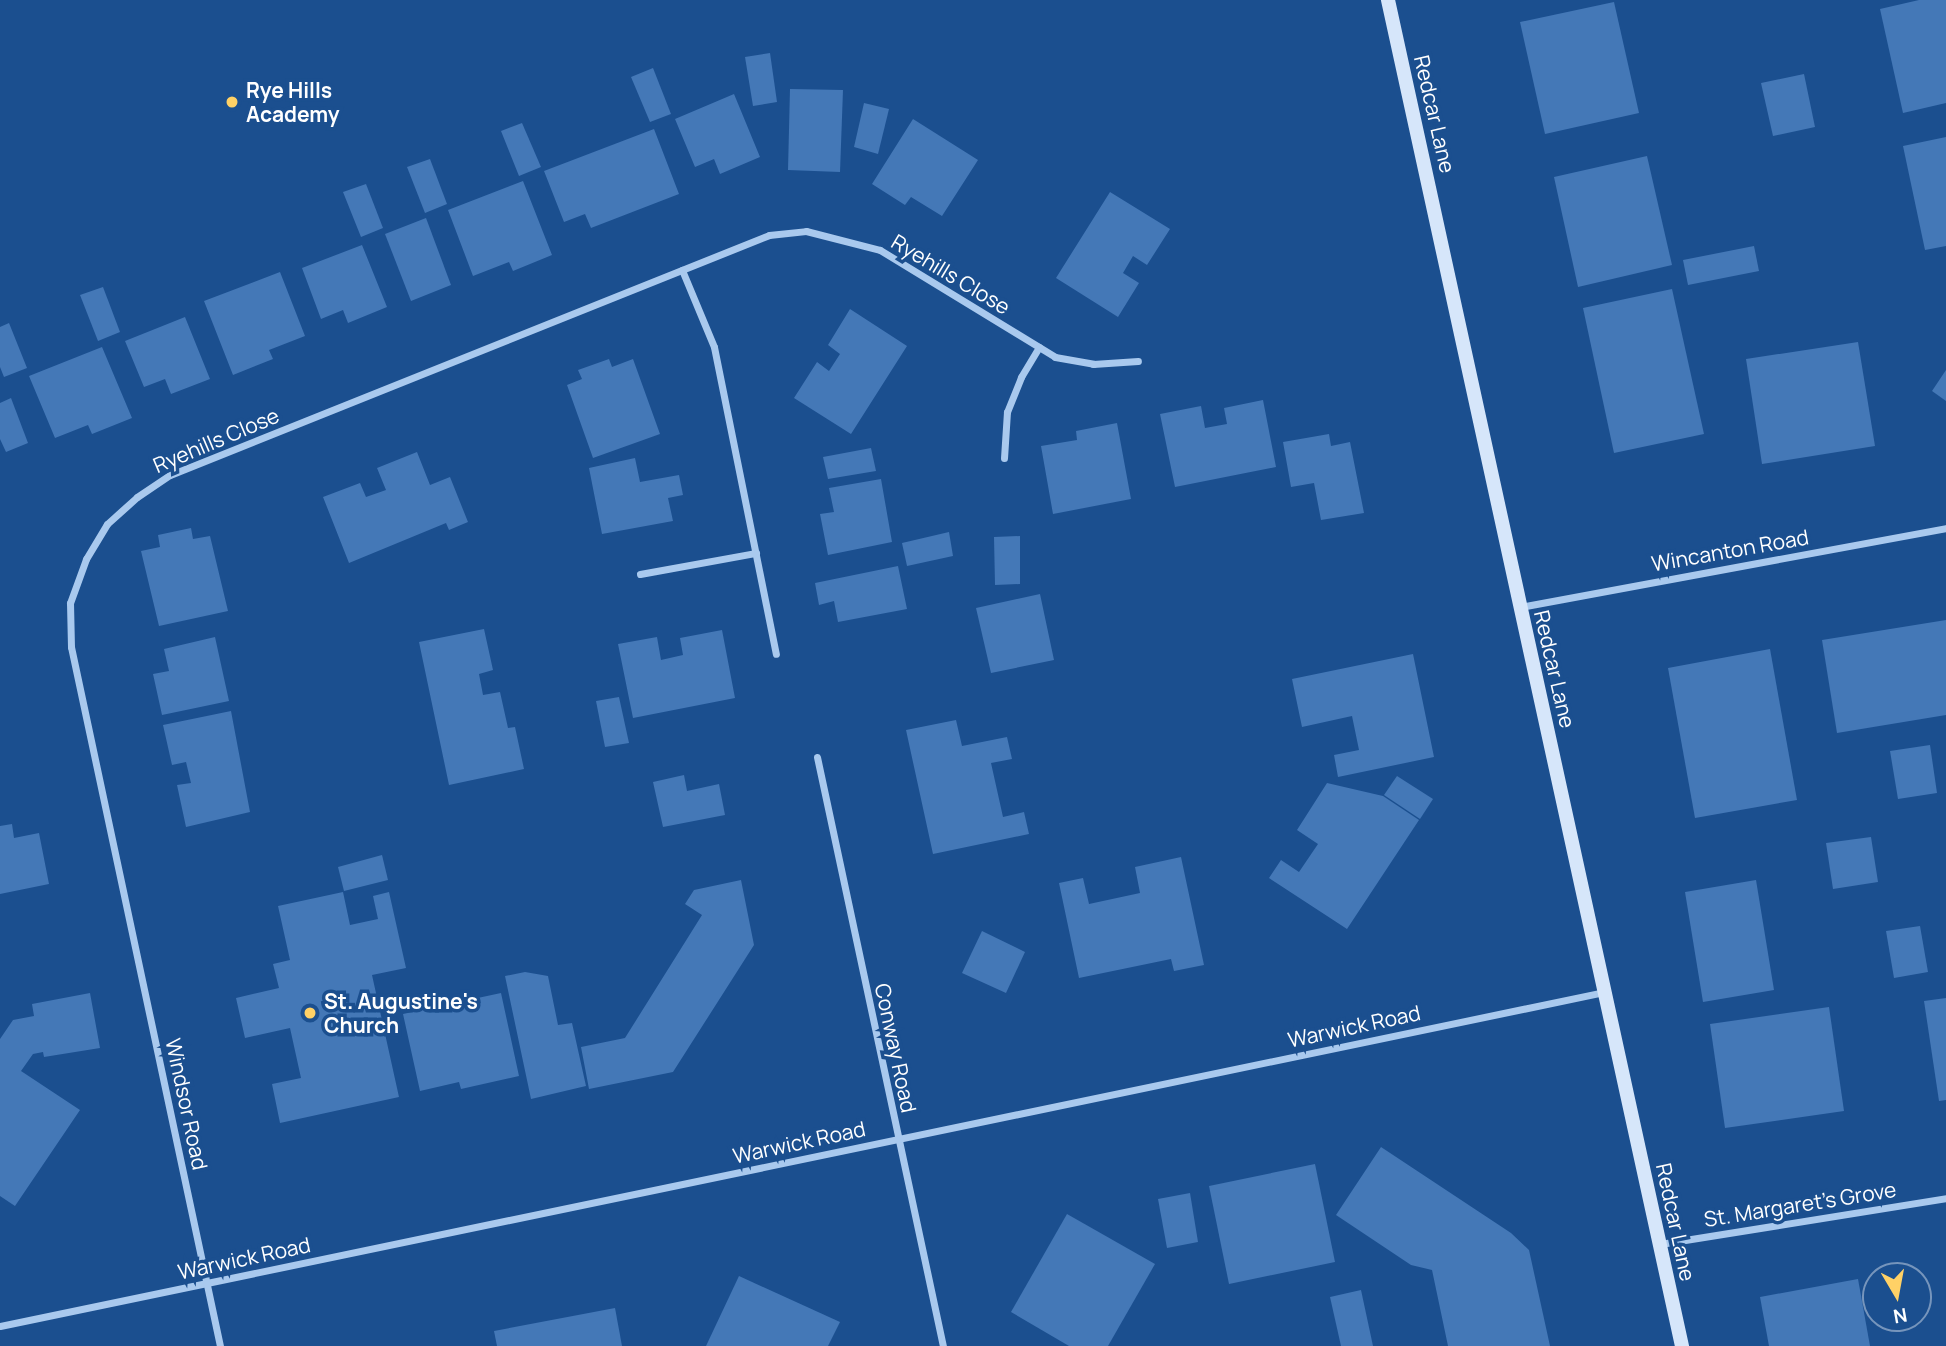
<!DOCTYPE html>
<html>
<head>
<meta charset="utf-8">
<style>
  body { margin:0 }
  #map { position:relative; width:1946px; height:1346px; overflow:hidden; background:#1b4f8f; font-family:Manrope,sans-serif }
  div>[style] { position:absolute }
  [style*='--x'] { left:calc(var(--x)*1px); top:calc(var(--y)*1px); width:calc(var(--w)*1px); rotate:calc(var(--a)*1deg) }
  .building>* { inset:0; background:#4478b7 }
  .minor>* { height:7px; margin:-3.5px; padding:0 3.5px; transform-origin:3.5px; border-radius:3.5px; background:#a9c9ee }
  .secondary>* { height:14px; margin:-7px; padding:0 7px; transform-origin:7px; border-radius:7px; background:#d6e6fa }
  .dots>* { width:19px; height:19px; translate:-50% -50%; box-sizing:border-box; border:4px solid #1b4f8f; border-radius:50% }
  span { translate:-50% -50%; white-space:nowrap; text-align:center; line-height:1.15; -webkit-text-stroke:7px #1b4f8f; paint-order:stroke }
  .poi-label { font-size:21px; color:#fff; font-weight:700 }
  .left { translate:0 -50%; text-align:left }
  .street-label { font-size:21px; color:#fff }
  .north { position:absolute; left:1862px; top:1262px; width:70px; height:70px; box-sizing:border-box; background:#1b4f8f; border:2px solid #7695bc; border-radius:50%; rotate:170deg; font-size:19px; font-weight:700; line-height:28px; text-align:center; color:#fff }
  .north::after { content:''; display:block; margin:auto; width:24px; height:32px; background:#ffd166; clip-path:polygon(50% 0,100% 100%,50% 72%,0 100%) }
</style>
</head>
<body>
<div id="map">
  <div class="building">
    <i style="clip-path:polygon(1919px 0,1946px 0,1946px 103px,1903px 113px,1880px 9px)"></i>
    <i style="clip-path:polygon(1614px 2px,1639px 113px,1545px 134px,1520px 22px)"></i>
    <i style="clip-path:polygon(770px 53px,777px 102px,753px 106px,745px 57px)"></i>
    <i style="clip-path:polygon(653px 68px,671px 114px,650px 122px,631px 77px)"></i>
    <i style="clip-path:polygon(1804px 74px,1815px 127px,1773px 136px,1761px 83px)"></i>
    <i style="clip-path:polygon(790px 89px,843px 90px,840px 172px,788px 170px)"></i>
    <i style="clip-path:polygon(734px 94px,760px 157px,720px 174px,714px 159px,695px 167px,675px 119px)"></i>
    <i style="clip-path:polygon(864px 103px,889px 109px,878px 154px,854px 147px)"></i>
    <i style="clip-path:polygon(913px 119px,978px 160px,942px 216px,911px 197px,905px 205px,872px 184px)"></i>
    <i style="clip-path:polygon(522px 123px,541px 167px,519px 176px,501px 131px)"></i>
    <i style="clip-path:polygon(654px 129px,679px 194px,591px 228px,585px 214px,564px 222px,544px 171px)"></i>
    <i style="clip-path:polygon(1946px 137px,1946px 246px,1925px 250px,1903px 146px)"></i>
    <i style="clip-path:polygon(1647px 156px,1672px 265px,1578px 287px,1554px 177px)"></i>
    <i style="clip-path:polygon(430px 159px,447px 204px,425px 213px,407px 167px)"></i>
    <i style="clip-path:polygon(523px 181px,552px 255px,513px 271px,509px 262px,473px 276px,448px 210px)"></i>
    <i style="clip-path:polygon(366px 184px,383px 228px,361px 237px,343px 192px)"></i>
    <i style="clip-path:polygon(1110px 192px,1170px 229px,1147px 265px,1133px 256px,1123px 273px,1139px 283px,1118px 317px,1056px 278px)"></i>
    <i style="clip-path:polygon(426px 218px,451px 285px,411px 301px,385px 234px)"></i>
    <i style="clip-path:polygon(362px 245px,387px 307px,348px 323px,343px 310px,321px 319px,302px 268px)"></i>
    <i style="clip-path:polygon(1754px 246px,1759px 271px,1688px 285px,1683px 260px)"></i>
    <i style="clip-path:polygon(280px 272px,305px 336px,269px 350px,273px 359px,233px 375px,204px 301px)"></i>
    <i style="clip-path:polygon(103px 287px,120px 332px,98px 341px,80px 295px)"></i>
    <i style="clip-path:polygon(1672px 289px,1704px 434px,1614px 453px,1583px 308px)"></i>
    <i style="clip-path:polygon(850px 309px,907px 346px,851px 434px,794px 398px,817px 362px,829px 371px,840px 354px,828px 345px)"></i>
    <i style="clip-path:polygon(185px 317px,210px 379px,171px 394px,165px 379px,144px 387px,125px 341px)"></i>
    <i style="clip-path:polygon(9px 323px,27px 368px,4px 377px,0 367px,0 327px)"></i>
    <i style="clip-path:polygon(1858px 342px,1875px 446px,1762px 464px,1746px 359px)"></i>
    <i style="clip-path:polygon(102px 347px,132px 418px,92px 434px,88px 425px,55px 438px,29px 376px)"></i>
    <i style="clip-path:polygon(609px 359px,612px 367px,633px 359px,660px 434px,593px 458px,567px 385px,582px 379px,578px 370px)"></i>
    <i style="clip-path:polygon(1946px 370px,1946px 401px,1932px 391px)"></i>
    <i style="clip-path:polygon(11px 398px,28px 443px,6px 452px,0 439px,0 403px)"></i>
    <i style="clip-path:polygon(1263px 400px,1276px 467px,1175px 487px,1160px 414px,1201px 406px,1205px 428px,1227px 424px,1224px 408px)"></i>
    <i style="clip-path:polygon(1117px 423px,1131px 499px,1053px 514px,1041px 446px,1077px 440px,1076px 431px)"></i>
    <i style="clip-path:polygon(1329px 434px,1331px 446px,1350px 442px,1364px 513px,1321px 520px,1314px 483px,1291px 487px,1283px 442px)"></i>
    <i style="clip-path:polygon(871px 448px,876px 471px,828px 479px,823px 457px)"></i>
    <i style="clip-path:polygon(417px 452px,430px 485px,450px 477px,468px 522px,449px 530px,446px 523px,349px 563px,323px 497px,360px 483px,366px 497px,386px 490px,377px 468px)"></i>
    <i style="clip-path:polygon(635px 458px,640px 482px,679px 475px,683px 495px,668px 498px,673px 521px,602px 534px,589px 468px)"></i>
    <i style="clip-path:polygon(881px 479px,892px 542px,828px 555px,820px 514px,834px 512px,829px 488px)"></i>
    <i style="clip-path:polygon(191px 528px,193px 539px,210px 536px,228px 611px,159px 626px,141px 551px,160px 547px,158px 535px)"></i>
    <i style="clip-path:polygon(949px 532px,953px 556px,907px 566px,902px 543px)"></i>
    <i style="clip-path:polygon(1020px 536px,1020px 584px,995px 585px,994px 537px)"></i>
    <i style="clip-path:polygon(898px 566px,907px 609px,838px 622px,834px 601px,819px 605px,815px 583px)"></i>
    <i style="clip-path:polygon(1040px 594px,1054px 660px,991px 673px,976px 608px)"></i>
    <i style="clip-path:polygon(1946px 620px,1946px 715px,1837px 733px,1822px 640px)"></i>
    <i style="clip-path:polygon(484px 629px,493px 670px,479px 674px,483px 695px,500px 692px,508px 728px,515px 727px,524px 769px,449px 785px,419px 642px)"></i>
    <i style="clip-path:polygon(722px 630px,735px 698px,633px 718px,618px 644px,657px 637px,661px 660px,683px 655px,680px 638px)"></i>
    <i style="clip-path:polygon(215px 637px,229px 701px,162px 715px,153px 674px,169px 671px,164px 649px)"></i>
    <i style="clip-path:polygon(1770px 649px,1797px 800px,1695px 818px,1668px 668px)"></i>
    <i style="clip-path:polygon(1413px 654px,1434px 757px,1338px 777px,1334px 755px,1359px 750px,1352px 716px,1302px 727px,1292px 679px)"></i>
    <i style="clip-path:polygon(619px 697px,629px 743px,605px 747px,596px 701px)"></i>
    <i style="clip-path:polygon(231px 711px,250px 812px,186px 827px,177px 785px,191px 783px,186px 762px,172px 765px,163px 725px)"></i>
    <i style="clip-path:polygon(956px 720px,962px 746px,1007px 737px,1012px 759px,991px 763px,1003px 817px,1024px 812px,1029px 834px,933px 854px,906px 730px)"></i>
    <i style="clip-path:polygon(1930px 745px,1937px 793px,1898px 799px,1890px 751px)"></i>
    <i style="clip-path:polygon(684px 775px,687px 791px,719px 784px,725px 815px,663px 827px,653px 782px)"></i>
    <i style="clip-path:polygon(1397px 776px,1433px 799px,1420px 819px,1384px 795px)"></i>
    <i style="clip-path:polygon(1327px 783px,1383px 796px,1419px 820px,1347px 929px,1269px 878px,1281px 860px,1299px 872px,1318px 844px,1297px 830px)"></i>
    <i style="clip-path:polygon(12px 824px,14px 838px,39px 833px,49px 884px,0 894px,0 826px)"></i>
    <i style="clip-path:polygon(1871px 837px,1878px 882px,1833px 889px,1826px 843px)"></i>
    <i style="clip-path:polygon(382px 855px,388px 880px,344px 891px,338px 867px)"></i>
    <i style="clip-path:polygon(1181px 857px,1204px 965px,1174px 971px,1171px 959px,1079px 978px,1059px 883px,1083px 878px,1089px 904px,1140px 893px,1135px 867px)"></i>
    <i style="clip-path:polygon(741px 880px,754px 945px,673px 1072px,589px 1089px,581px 1047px,625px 1038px,702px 915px,685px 904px,694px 890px)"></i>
    <i style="clip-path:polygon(1756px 880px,1774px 990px,1703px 1002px,1685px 892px)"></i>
    <i style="clip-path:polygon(343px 892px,350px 925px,378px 919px,373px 896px,389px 892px,406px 968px,372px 975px,399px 1097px,280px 1123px,272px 1084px,301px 1078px,290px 1028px,245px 1038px,236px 998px,279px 988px,273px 964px,290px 960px,278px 906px)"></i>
    <i style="clip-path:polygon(1920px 926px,1928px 972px,1894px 978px,1886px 931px)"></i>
    <i style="clip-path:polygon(982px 931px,1025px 952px,1006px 993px,962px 973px)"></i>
    <i style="clip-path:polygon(525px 972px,548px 976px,558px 1025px,572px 1023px,586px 1086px,531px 1099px,505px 976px)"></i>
    <i style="clip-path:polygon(90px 993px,100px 1048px,44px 1057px,43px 1052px,33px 1054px,21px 1071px,80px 1110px,15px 1206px,0 1196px,0 1039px,13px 1020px,34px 1016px,32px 1004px)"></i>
    <i style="clip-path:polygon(501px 993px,519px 1076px,461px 1089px,459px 1082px,420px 1091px,403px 1014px)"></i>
    <i style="clip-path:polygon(1946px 998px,1946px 1100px,1939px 1101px,1924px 1001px)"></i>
    <i style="clip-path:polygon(1829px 1007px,1844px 1111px,1725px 1128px,1710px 1024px)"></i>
    <i style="clip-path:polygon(1381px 1147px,1511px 1233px,1529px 1250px,1550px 1346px,1448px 1346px,1432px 1270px,1411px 1265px,1336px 1215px)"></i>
    <i style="clip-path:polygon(1315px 1164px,1335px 1262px,1229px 1284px,1209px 1186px)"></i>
    <i style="clip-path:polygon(1190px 1193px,1198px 1242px,1167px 1248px,1158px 1199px)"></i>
    <i style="clip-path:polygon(1067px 1214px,1155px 1264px,1108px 1346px,1069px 1346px,1011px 1312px)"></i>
    <i style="clip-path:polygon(739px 1276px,840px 1322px,828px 1346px,706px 1346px)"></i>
    <i style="clip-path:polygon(1858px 1279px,1870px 1346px,1769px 1346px,1760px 1297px)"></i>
    <i style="clip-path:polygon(1361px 1290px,1373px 1346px,1341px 1346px,1330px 1297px)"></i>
    <i style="clip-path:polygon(615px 1308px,622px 1346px,497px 1346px,494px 1331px)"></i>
  </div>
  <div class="minor">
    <i style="--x:682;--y:270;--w:83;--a:67.4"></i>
    <i style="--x:714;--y:347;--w:313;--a:78.6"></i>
    <i style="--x:1004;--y:458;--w:46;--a:-86.3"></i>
    <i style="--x:1007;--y:412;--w:38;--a:-68"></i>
    <i style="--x:1021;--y:377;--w:35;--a:-59"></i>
    <i style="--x:640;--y:574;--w:118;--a:-10.3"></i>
    <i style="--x:1520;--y:607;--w:433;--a:-10.5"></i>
    <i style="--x:817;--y:757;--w:602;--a:77.93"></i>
    <i style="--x:1660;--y:1244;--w:290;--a:-9.1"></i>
    <i style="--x:0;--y:1326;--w:1638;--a:-11.76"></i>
    <i style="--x:220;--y:1346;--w:715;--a:-102.03"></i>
    <i style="--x:71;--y:647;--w:44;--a:-91.3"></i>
    <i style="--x:70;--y:603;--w:47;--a:-70"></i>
    <i style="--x:86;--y:559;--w:41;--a:-59"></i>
    <i style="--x:107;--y:524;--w:40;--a:-42"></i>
    <i style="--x:137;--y:497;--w:40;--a:-34"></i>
    <i style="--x:170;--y:475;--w:645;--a:-21.83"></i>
    <i style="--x:769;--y:235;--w:37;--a:-6"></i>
    <i style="--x:806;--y:231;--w:76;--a:14.4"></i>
    <i style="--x:880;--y:250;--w:205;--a:31.4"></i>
    <i style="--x:1055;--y:357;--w:39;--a:10"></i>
    <i style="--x:1093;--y:364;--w:45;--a:-3.8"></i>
  </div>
  <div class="secondary">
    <i style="--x:1388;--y:0;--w:1378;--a:77.68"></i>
  </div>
  <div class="dots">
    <i style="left:232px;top:102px;background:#ffd166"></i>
    <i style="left:310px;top:1013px;background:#ffd166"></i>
  </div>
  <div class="poi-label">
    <span class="left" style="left:246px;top:102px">Rye Hills<br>Academy</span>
    <span class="left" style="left:324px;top:1013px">St. Augustine's<br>Church</span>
  </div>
  <div class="street-label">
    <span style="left:1435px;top:114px;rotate:77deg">Redcar Lane</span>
    <span style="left:951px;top:274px;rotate:31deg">Ryehills Close</span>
    <span style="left:216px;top:440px;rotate:-23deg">Ryehills Close</span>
    <span style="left:1730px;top:550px;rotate:-10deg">Wincanton Road</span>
    <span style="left:1555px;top:669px;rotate:77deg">Redcar Lane</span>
    <span style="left:1354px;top:1026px;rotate:-12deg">Warwick Road</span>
    <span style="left:896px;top:1048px;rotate:78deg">Conway Road</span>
    <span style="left:187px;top:1104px;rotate:78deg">Windsor Road</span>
    <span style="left:799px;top:1142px;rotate:-12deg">Warwick Road</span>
    <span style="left:1800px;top:1204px;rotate:-9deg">St. Margaret's Grove</span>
    <span style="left:1676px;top:1222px;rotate:78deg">Redcar Lane</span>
    <span style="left:244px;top:1258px;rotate:-12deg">Warwick Road</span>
  </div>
  <div class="north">N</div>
</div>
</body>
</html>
